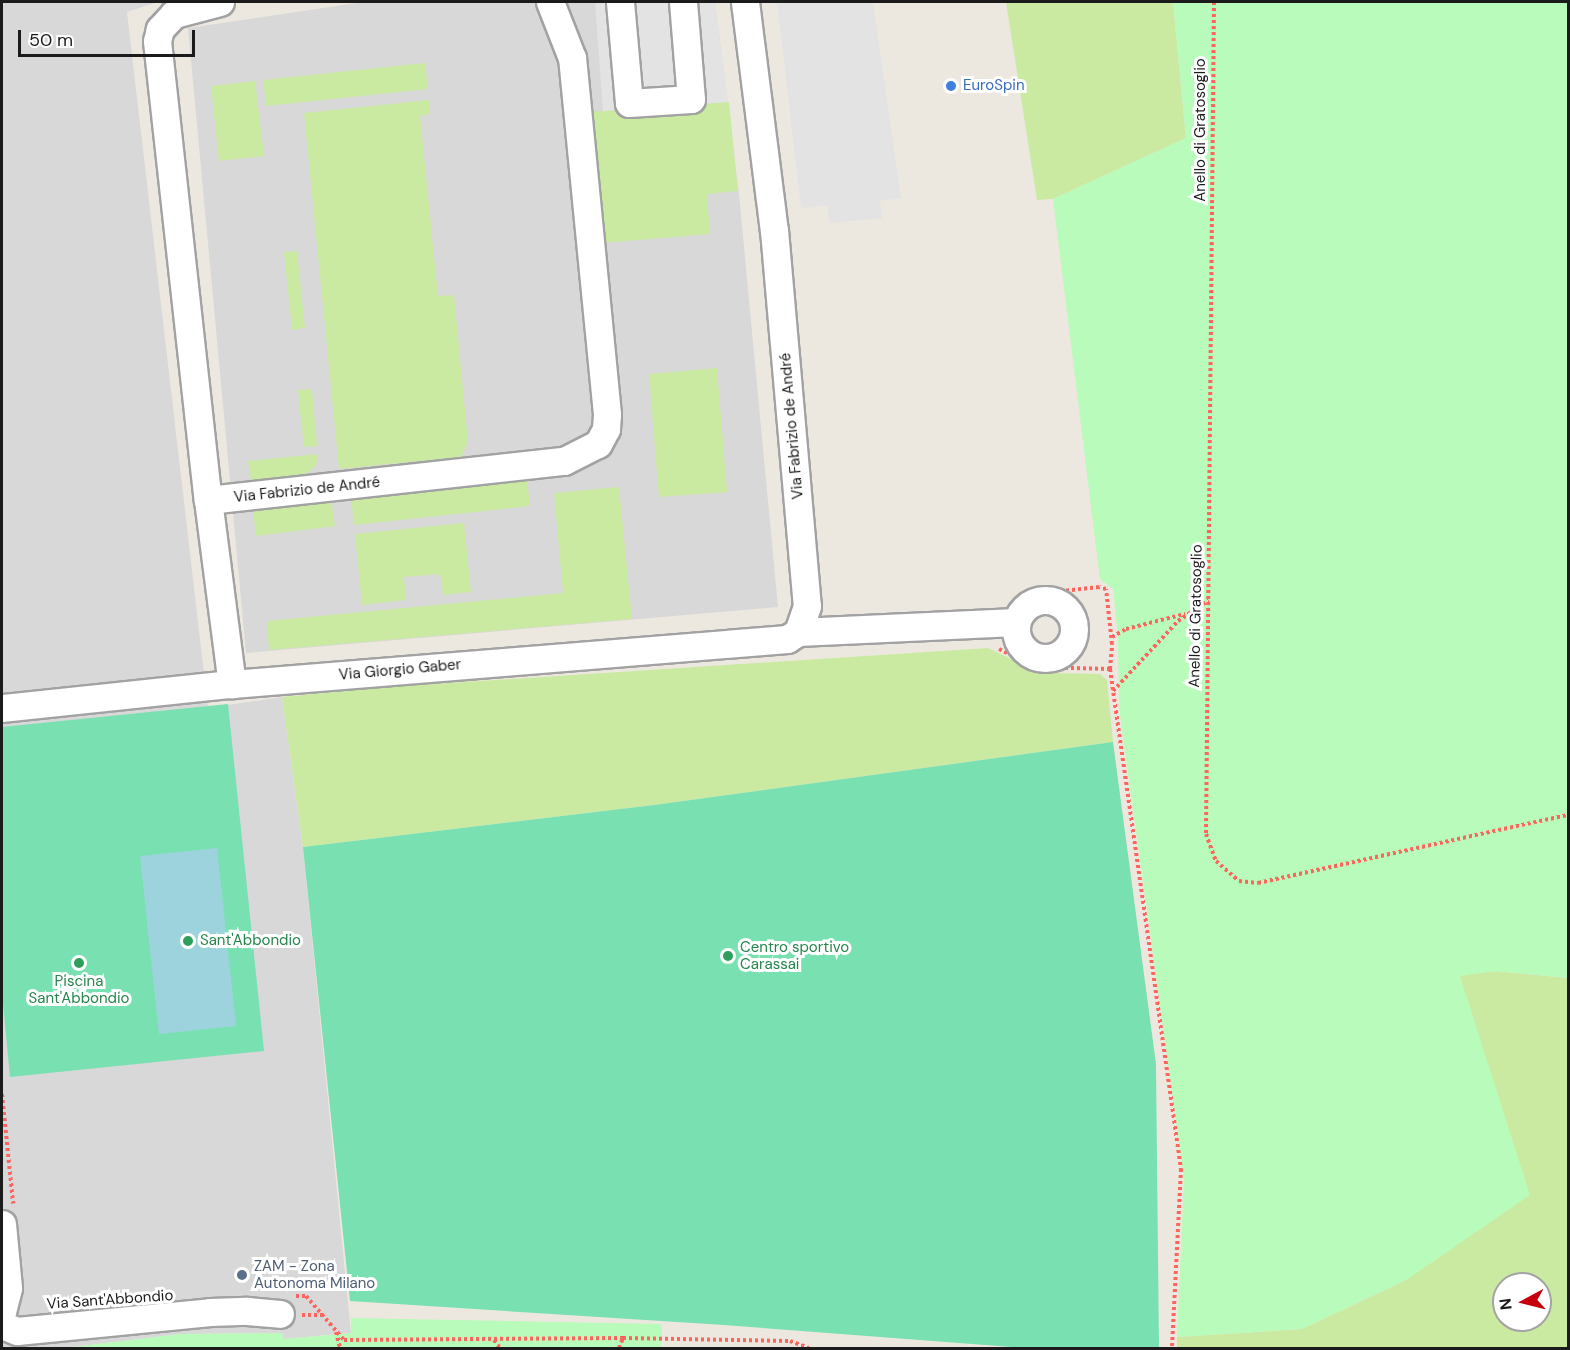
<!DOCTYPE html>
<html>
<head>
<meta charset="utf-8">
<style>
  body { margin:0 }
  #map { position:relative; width:1570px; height:1350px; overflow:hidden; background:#ede8df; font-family:"DM Sans",sans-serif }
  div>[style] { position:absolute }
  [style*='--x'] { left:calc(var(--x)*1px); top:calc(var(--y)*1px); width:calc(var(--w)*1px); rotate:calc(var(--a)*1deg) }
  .residential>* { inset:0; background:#d9d8d8 }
  .grass>* { inset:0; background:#caeaa2 }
  .park>* { inset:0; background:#b8fbba }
  .pitch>* { inset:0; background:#79e0b2 }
  .parking>* { inset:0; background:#e3e3e3 }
  .water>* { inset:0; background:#9dd3dd }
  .path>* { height:4px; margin-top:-2px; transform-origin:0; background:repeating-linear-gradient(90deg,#ff655f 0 3px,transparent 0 6px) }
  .roads { filter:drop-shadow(2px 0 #a2a2a2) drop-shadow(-2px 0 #a2a2a2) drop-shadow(0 2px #a2a2a2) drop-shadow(0 -2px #a2a2a2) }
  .minor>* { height:27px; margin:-13.5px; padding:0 13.5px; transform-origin:13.5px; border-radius:13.5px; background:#fff }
  .minor>.ring { margin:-13.5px; padding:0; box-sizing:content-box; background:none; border:27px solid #fff; border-radius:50% }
  .dots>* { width:16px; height:16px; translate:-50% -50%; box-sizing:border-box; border:3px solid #fff; border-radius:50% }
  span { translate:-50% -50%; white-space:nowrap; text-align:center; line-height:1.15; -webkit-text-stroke:6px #fff; paint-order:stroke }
  .shop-label { font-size:15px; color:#366cbe }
  .left { translate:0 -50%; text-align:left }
  .street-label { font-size:15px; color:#1b1b1b }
  .leisure-label { font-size:15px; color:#27864d }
  .service-label { font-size:15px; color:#4e5e75 }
  .frame { position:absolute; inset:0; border:3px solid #1b1b1b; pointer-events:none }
  .north { position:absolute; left:1492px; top:1272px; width:60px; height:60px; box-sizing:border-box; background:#fff; border:2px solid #a4a4a4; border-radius:50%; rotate:263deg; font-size:16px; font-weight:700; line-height:24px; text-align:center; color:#1b1b1b }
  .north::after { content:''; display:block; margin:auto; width:21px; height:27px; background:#c5000c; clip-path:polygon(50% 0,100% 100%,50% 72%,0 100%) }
  .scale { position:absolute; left:18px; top:30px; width:177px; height:27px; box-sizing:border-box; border:3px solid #1b1b1b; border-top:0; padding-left:8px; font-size:18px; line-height:21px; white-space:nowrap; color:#1b1b1b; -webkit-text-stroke:4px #fff; paint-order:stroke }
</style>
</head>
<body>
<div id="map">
  <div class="residential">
    <i style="clip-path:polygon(2px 2px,158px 2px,127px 12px,208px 708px,282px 697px,303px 847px,351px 1333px,283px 1339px,282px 1333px,181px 1334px,64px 1348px,2px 1348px)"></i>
    <i style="clip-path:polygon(363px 2px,715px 2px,739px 194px,778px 607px,246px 653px,188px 28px)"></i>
  </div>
  <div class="grass">
    <i style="clip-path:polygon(1006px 2px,1173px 2px,1186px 138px,1053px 199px,1037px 200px)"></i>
    <i style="clip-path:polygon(425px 63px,428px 89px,266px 106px,263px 80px)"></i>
    <i style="clip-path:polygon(255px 81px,264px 156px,219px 161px,211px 86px)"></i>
    <i style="clip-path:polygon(429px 100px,430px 114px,420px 116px,438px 296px,454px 295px,468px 442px,461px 457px,339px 469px,304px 113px)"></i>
    <i style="clip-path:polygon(729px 102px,738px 191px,707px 194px,710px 234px,601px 243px,589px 112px)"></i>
    <i style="clip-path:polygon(297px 251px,305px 328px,292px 330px,284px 252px)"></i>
    <i style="clip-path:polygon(717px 368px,727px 492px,659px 497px,649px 374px)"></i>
    <i style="clip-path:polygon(312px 389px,317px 446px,304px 447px,298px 390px)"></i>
    <i style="clip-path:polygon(318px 454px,316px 465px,309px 472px,298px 476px,251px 481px,248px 461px)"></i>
    <i style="clip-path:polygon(526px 471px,530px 506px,354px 525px,350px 489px)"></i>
    <i style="clip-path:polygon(619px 487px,632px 619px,269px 650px,267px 621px,563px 593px,554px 493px)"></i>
    <i style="clip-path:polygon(330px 490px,335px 526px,256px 536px,252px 500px)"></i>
    <i style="clip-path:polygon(464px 523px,471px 592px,443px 595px,440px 574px,404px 577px,406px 600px,362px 605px,355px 534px)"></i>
    <i style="clip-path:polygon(988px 648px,1032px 669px,1053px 673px,1100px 674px,1107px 680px,1113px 742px,654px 805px,303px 847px,282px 697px,402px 686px)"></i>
    <i style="clip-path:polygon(evenodd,1496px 971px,1568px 978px,1568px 1348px,1177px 1348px,1177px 1337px,1302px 1329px,1408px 1279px,1460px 975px,1496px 971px,1504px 1284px,1540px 1284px,1540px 1320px,1504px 1320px,1504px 1284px)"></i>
  </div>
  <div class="park">
    <i style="clip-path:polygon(1173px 2px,1568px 2px,1568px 978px,1496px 971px,1460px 976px,1530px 1195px,1408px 1279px,1302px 1329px,1177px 1337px,1184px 1179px,1119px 708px,1118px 639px,1113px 589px,1100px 579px,1053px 199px,1186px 138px)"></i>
    <i style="clip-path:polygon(351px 1318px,662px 1324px,661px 1348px,64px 1348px,181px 1334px,282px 1333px,284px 1339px,351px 1333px)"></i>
  </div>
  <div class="pitch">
    <i style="clip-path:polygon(228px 704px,264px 1051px,10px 1077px,2px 993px,2px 727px)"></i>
    <i style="clip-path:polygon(1113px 742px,1156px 1064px,1159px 1348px,1024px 1348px,724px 1325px,350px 1301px,303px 847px,654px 805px)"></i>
  </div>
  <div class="parking">
    <i style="clip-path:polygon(595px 2px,715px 2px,728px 102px,603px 111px)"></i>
    <i style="clip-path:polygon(777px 2px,873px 2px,901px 198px,880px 201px,882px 218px,829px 223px,828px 205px,801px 208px)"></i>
  </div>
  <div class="water">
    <i style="clip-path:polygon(217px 848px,236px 1026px,159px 1034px,140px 856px)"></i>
  </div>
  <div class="path">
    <i style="--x:1214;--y:2;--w:832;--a:90.55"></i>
    <i style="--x:1206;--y:834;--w:29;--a:70"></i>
    <i style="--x:1216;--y:861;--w:30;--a:41"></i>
    <i style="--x:1239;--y:881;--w:19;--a:6"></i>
    <i style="--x:1258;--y:883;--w:317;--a:-12.4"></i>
    <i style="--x:1112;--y:637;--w:16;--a:-30"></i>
    <i style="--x:1126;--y:629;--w:61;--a:-14.3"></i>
    <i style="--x:999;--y:649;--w:40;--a:26.6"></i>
    <i style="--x:1035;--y:667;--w:75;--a:1.5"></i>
    <i style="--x:1110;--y:669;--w:25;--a:-85"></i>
    <i style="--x:1112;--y:644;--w:55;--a:-96.2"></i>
    <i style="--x:1106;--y:589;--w:7;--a:-164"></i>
    <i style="--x:1099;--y:587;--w:83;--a:173.8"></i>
    <i style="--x:1110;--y:669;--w:505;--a:81.92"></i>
    <i style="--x:1181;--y:1169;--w:179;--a:92.9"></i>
    <i style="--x:1113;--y:691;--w:96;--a:-47.1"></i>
    <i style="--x:1178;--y:621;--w:37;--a:-34"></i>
    <i style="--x:2;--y:1094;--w:110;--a:84.2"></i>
    <i style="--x:296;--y:1296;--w:10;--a:0"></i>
    <i style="--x:306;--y:1296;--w:58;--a:49.2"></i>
    <i style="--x:344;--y:1340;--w:279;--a:-0.4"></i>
    <i style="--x:302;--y:1315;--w:20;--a:0"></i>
    <i style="--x:336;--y:1332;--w:16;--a:76"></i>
    <i style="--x:494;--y:1340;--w:10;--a:53"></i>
    <i style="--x:619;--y:1348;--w:11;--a:-68"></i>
    <i style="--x:623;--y:1338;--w:167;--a:1"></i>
    <i style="--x:790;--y:1341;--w:20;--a:20"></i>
  </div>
  <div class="roads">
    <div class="minor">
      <i style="--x:220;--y:2;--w:48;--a:165.4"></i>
      <i style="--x:174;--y:14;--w:21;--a:133"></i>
      <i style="--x:160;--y:29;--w:12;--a:104"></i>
      <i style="--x:157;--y:41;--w:462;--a:83.7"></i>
      <i style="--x:208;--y:500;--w:186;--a:82.6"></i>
      <i style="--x:620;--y:2;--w:101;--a:84.9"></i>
      <i style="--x:629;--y:103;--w:62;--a:-3.7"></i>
      <i style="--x:691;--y:99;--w:97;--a:-94.7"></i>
      <i style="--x:745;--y:2;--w:230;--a:82.8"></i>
      <i style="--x:774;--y:230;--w:377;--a:85"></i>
      <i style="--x:807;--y:606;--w:28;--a:109"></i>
      <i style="--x:208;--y:500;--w:358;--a:-6.3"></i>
      <i style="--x:564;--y:461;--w:38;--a:-27"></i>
      <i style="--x:598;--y:444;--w:17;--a:-62"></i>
      <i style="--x:606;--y:429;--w:15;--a:-86"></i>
      <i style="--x:607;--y:414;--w:358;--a:-95.6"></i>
      <i style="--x:572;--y:58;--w:60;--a:-111.4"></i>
      <i class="ring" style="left:1016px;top:600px;width:31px;height:31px"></i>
      <i style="--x:798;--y:632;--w:218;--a:-2.6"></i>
      <i style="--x:2;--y:708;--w:231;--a:-6"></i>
      <i style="--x:232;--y:684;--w:557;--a:-4.64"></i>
      <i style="--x:787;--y:639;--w:13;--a:-32"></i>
      <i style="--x:2;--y:1224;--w:64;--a:84.6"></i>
      <i style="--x:8;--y:1288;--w:25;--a:104"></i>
      <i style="--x:2;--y:1325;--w:16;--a:22"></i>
      <i style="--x:17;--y:1331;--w:194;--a:-5.6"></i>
      <i style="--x:210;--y:1312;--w:37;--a:-2"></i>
      <i style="--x:247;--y:1311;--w:33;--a:5"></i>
    </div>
  </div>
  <div class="dots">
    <i style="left:951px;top:86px;background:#3f7fe0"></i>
    <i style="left:188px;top:941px;background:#2e9e5b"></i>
    <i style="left:728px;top:956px;background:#2e9e5b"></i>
    <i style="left:79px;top:963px;background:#2e9e5b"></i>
    <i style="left:242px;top:1275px;background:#5c6f8a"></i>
  </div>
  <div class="shop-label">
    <span class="left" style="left:963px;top:86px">EuroSpin</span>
  </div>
  <div class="street-label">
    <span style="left:1201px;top:130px;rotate:-90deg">Anello di Gratosoglio</span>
    <span style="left:792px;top:426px;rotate:-95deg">Via Fabrizio de André</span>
    <span style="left:307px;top:490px;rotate:-6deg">Via Fabrizio de André</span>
    <span style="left:1196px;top:616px;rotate:-89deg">Anello di Gratosoglio</span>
    <span style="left:400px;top:670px;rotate:-5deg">Via Giorgio Gaber</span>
    <span style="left:110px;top:1300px;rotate:-4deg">Via Sant'Abbondio</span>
  </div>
  <div class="leisure-label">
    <span class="left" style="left:200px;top:941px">Sant'Abbondio</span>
    <span class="left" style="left:740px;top:956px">Centro sportivo<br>Carassai</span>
    <span style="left:79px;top:990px">Piscina<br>Sant'Abbondio</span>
  </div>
  <div class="service-label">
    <span class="left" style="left:254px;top:1275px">ZAM - Zona<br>Autonoma Milano</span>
  </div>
  <div class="frame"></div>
  <div class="north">N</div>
  <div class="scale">50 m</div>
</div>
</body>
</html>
